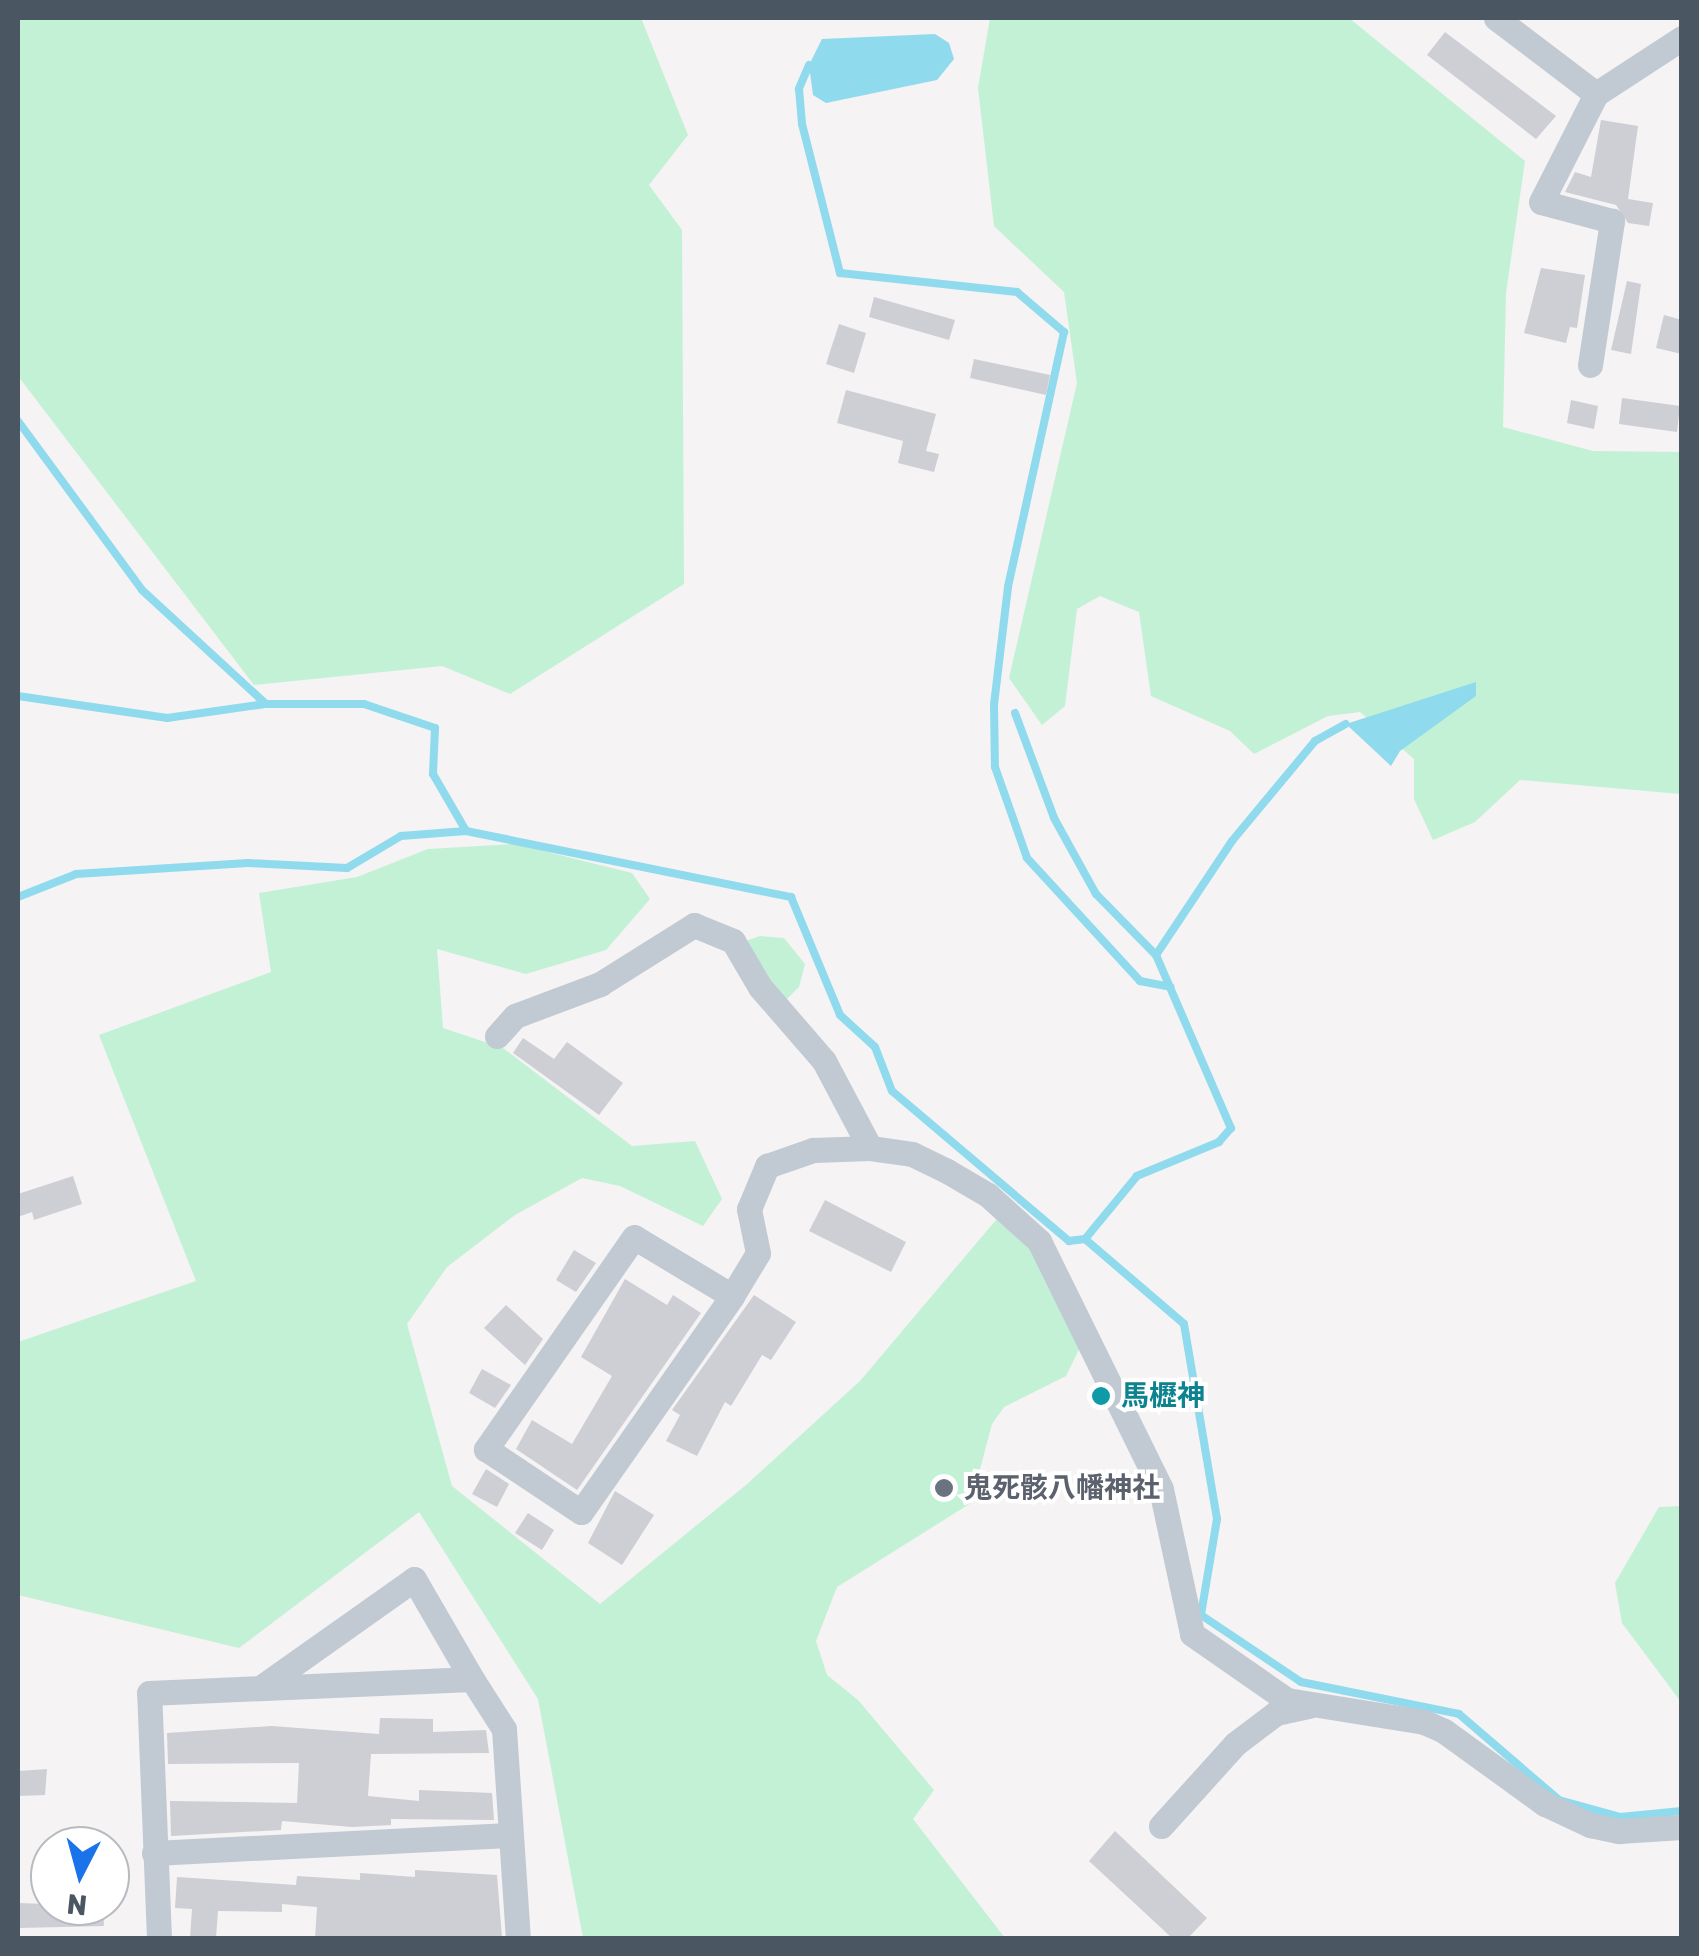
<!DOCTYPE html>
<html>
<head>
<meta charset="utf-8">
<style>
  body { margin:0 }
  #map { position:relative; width:1699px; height:1956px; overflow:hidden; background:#f5f3f3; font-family:Rubik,"Noto Sans JP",sans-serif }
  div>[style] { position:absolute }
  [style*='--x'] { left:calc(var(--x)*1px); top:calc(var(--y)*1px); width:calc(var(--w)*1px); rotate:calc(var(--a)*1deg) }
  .green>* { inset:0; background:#c3f1d5 }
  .water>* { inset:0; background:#90daee }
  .stream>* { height:8px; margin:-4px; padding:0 4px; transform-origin:4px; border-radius:4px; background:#90daee }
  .building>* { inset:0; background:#cdcfd5 }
  .minor>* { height:25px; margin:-12.5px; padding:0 12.5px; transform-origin:12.5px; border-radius:12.5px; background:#c1cad2 }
  .dots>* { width:28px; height:28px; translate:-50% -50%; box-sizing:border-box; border:5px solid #fff; border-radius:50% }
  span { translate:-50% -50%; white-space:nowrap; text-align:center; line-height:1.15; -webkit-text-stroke:8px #fff; paint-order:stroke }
  .culture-label { font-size:28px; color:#0d838f; font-weight:700 }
  .left { translate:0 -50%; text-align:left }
  .worship-label { font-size:28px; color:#5b616d; font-weight:700 }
  .frame { position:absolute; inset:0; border:20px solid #4a5661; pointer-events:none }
  .north { position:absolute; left:30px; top:1826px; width:100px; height:100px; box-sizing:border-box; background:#fff; border:2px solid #b7bbc0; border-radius:50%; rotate:186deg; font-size:28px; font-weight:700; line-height:40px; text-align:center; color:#4a5661 }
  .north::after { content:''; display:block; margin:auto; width:35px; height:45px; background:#1a73e8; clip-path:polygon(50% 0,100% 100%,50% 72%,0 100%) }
</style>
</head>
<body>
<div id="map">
  <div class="green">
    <i style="clip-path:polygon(18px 18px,641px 18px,688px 135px,649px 185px,682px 230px,684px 584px,510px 694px,442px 666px,254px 685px,18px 376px)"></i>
    <i style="clip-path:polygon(990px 18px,1349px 18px,1525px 161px,1506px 293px,1503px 427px,1593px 451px,1681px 452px,1681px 794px,1520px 780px,1475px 822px,1433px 840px,1414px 799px,1414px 759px,1360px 712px,1328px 716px,1254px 754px,1230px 731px,1151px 696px,1139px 612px,1100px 596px,1077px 609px,1065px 706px,1042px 725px,1009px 678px,1077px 383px,1064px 292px,994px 226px,978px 88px)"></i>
    <i style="clip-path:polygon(515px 844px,632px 873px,650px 899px,606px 950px,526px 974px,437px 949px,443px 1028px,503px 1048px,632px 1146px,695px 1141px,722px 1199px,703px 1226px,620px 1186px,582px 1178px,515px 1215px,447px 1267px,407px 1324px,452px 1486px,600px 1604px,746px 1485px,860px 1381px,1001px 1214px,1038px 1256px,1086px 1335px,1066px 1376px,1004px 1407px,992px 1424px,971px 1503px,837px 1587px,816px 1641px,827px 1675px,858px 1700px,934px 1790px,913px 1819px,1005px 1938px,583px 1938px,538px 1699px,419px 1512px,239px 1648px,18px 1595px,18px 1342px,196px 1281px,99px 1035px,271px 972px,259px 893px,357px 877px,428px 849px)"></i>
    <i style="clip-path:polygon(760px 936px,784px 938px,805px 964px,799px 987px,782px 1004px,737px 944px)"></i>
    <i style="clip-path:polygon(1681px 1506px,1682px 1506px,1681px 1702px,1622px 1623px,1615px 1583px,1659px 1507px)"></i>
  </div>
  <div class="water">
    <i style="clip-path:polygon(935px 34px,949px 43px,954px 59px,937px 80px,826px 103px,813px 95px,809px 65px,822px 39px)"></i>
    <i style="clip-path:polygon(1476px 682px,1476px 696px,1400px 751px,1391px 766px,1346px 724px)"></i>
  </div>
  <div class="stream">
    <i style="--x:809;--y:65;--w:26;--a:113"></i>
    <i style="--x:799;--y:89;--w:35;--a:85"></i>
    <i style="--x:802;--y:124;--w:154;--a:75.7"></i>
    <i style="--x:840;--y:273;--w:178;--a:6.1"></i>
    <i style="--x:1017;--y:292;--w:62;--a:40.4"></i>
    <i style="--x:1064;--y:332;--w:261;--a:102.4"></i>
    <i style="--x:1008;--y:587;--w:119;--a:96.8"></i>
    <i style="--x:994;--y:705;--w:62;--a:89.1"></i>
    <i style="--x:995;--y:767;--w:96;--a:70.6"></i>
    <i style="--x:1027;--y:858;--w:167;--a:47.4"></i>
    <i style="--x:1140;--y:981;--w:31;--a:11"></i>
    <i style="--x:18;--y:421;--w:210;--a:53.7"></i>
    <i style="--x:142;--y:590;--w:168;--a:42.6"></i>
    <i style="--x:266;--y:704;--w:98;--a:0"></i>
    <i style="--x:364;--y:704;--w:75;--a:18.7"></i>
    <i style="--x:435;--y:728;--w:46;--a:92.5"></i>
    <i style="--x:433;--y:774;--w:66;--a:59.9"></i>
    <i style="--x:18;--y:696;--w:151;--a:8.4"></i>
    <i style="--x:167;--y:718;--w:99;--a:-8.1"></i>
    <i style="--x:1015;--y:713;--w:112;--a:69.6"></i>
    <i style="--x:1054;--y:818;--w:87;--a:61.1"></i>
    <i style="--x:1096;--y:894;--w:86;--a:45.5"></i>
    <i style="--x:1156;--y:955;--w:189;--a:66.6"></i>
    <i style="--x:1231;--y:1128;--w:18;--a:131"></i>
    <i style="--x:1219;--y:1142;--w:89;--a:157.5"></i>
    <i style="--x:1137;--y:1176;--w:82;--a:129.5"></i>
    <i style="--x:18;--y:897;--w:62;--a:-21.6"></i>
    <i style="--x:76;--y:874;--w:172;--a:-3.7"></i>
    <i style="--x:248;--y:863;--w:99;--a:2.9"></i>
    <i style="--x:347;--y:868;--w:63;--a:-30.7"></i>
    <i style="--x:401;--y:836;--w:65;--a:-4.4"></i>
    <i style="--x:466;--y:831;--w:332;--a:11.5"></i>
    <i style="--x:791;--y:897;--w:128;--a:67.4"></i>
    <i style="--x:840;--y:1015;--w:47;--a:42.4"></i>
    <i style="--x:875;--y:1047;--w:47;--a:68.9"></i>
    <i style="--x:892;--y:1091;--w:232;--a:40.3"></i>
    <i style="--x:1069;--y:1241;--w:16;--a:-7"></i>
    <i style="--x:1085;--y:1239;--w:130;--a:40.6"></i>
    <i style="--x:1184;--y:1324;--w:198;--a:80.4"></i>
    <i style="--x:1217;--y:1519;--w:97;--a:99.5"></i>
    <i style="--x:1201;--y:1615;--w:120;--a:33.8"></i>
    <i style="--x:1301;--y:1682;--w:161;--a:11.4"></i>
    <i style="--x:1459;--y:1714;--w:132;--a:40.7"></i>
    <i style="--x:1559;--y:1800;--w:63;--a:15.6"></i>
    <i style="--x:1620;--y:1817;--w:62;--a:-5.5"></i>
    <i style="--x:1156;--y:955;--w:137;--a:-56.3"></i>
    <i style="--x:1232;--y:841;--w:130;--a:-50.3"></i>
    <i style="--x:1315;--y:741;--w:35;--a:-29"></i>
  </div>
  <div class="building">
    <i style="clip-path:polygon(1445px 32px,1556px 116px,1536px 139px,1427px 55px)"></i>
    <i style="clip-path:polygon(1601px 120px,1638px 126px,1628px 199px,1653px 203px,1649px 226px,1628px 223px,1616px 205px,1565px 192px,1575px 172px,1591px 177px)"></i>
    <i style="clip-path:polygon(1541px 268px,1585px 275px,1577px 328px,1570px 327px,1566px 343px,1524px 333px)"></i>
    <i style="clip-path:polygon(1627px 281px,1641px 284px,1631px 354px,1611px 350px)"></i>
    <i style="clip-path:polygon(874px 297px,955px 320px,949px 340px,869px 317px)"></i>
    <i style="clip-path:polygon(1664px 315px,1682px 320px,1682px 354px,1656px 348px)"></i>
    <i style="clip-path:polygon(839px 324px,866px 333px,854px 373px,826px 364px)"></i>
    <i style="clip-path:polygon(974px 359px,1050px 375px,1046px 395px,970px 378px)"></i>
    <i style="clip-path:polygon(846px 390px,936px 414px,926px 451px,939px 454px,934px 472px,898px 463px,903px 441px,837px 423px)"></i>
    <i style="clip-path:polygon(1622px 398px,1680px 406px,1677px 432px,1619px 424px)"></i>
    <i style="clip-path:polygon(1571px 400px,1598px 406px,1594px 429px,1567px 423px)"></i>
    <i style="clip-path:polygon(523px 1038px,554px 1059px,567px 1042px,623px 1083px,599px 1115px,513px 1053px)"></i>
    <i style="clip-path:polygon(73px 1176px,82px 1204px,34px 1220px,32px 1212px,18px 1217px,18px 1194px)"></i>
    <i style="clip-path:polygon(825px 1200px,906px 1242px,891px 1272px,809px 1231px)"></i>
    <i style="clip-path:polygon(574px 1250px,596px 1263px,576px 1292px,556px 1280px)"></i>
    <i style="clip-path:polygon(625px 1279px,667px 1305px,673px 1295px,701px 1313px,577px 1490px,516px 1449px,532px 1420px,572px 1444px,612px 1376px,581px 1357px)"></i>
    <i style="clip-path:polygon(754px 1295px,796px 1322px,771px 1360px,762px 1355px,731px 1406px,725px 1402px,697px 1456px,666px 1441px,680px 1415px,672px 1410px)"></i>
    <i style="clip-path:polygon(506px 1305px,543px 1339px,525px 1365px,484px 1328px)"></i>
    <i style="clip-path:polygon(482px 1369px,511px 1385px,495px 1408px,469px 1393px)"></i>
    <i style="clip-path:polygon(486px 1469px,509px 1484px,497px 1507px,472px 1494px)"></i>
    <i style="clip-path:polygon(615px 1491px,654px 1515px,622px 1565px,588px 1543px)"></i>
    <i style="clip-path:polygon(528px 1513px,554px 1530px,542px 1550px,515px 1533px)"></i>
    <i style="clip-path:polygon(380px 1718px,433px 1719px,433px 1732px,486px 1730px,489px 1753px,371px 1754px,368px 1796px,419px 1801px,419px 1790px,492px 1793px,494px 1820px,391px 1819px,391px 1825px,352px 1827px,282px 1821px,281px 1830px,171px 1836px,170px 1801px,297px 1803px,299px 1763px,168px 1764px,167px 1733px,272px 1726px,379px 1734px)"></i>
    <i style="clip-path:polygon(47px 1769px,45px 1795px,18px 1796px,18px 1771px)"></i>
    <i style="clip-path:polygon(1115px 1831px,1207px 1918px,1188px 1938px,1172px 1938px,1089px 1861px)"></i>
    <i style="clip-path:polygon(415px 1870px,497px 1875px,502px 1938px,315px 1938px,317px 1907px,282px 1904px,282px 1912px,218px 1911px,216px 1938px,190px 1938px,192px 1909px,175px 1908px,177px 1877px,296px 1885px,297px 1876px,360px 1880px,360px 1873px,415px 1877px)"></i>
    <i style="clip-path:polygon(18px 1903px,103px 1906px,104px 1926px,18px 1928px)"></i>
  </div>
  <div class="minor">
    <i style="--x:1496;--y:18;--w:126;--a:37.2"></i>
    <i style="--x:1596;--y:94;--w:103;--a:-33.1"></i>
    <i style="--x:1590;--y:365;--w:146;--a:-81.3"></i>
    <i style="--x:1612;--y:221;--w:73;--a:-165"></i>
    <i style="--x:1541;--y:202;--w:121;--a:-63"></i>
    <i style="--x:497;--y:1036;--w:27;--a:-48"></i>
    <i style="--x:515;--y:1016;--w:91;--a:-20.6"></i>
    <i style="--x:600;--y:984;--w:111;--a:-32.1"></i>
    <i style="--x:694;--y:925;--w:42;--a:22.3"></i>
    <i style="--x:733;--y:941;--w:53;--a:59.6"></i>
    <i style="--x:760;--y:987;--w:98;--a:49.1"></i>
    <i style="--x:824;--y:1061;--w:98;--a:62.1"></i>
    <i style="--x:870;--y:1148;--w:42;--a:8.1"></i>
    <i style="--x:912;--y:1154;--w:39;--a:26"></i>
    <i style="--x:947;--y:1171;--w:48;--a:30.3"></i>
    <i style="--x:988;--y:1195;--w:69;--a:42"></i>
    <i style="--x:1039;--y:1241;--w:276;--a:63.8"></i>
    <i style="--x:1161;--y:1489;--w:148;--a:77.9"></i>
    <i style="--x:1192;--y:1634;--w:116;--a:34.8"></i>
    <i style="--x:1287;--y:1700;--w:139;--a:9.1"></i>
    <i style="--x:1424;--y:1722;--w:22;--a:24"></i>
    <i style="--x:1444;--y:1731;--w:125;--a:35.9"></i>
    <i style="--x:1545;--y:1804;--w:50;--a:25"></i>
    <i style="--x:1590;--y:1825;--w:30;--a:12"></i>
    <i style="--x:1619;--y:1831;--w:63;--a:-3.6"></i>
    <i style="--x:732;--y:1296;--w:114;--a:-149"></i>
    <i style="--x:634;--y:1237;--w:259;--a:124.9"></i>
    <i style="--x:486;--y:1449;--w:114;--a:33.6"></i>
    <i style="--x:581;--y:1512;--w:264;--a:-55"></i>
    <i style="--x:732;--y:1296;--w:50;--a:-58.8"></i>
    <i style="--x:758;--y:1253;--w:45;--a:-101.6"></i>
    <i style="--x:749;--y:1209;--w:47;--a:-67.3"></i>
    <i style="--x:767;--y:1166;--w:49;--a:-19.2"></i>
    <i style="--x:813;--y:1150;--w:57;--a:-2"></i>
    <i style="--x:263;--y:1686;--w:185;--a:-35.3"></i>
    <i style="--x:414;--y:1579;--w:116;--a:59.9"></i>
    <i style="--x:1161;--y:1826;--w:110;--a:-47.9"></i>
    <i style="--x:1235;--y:1744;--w:51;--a:-37.1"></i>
    <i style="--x:1276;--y:1713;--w:33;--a:-12"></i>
    <i style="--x:154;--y:1853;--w:355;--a:-2.9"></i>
    <i style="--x:159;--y:1938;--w:245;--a:-92.3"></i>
    <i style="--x:149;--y:1693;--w:323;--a:-2.5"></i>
    <i style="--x:472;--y:1679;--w:59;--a:57.4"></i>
    <i style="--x:504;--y:1729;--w:209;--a:86.2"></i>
  </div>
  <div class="dots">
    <i style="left:1101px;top:1396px;background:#0f9aa8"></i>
    <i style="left:944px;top:1488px;background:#6b7280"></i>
  </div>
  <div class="culture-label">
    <span class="left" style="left:1121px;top:1396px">馬櫪神</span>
  </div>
  <div class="worship-label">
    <span class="left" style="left:964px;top:1488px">鬼死骸八幡神社</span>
  </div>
  <div class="frame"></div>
  <div class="north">N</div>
</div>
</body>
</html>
